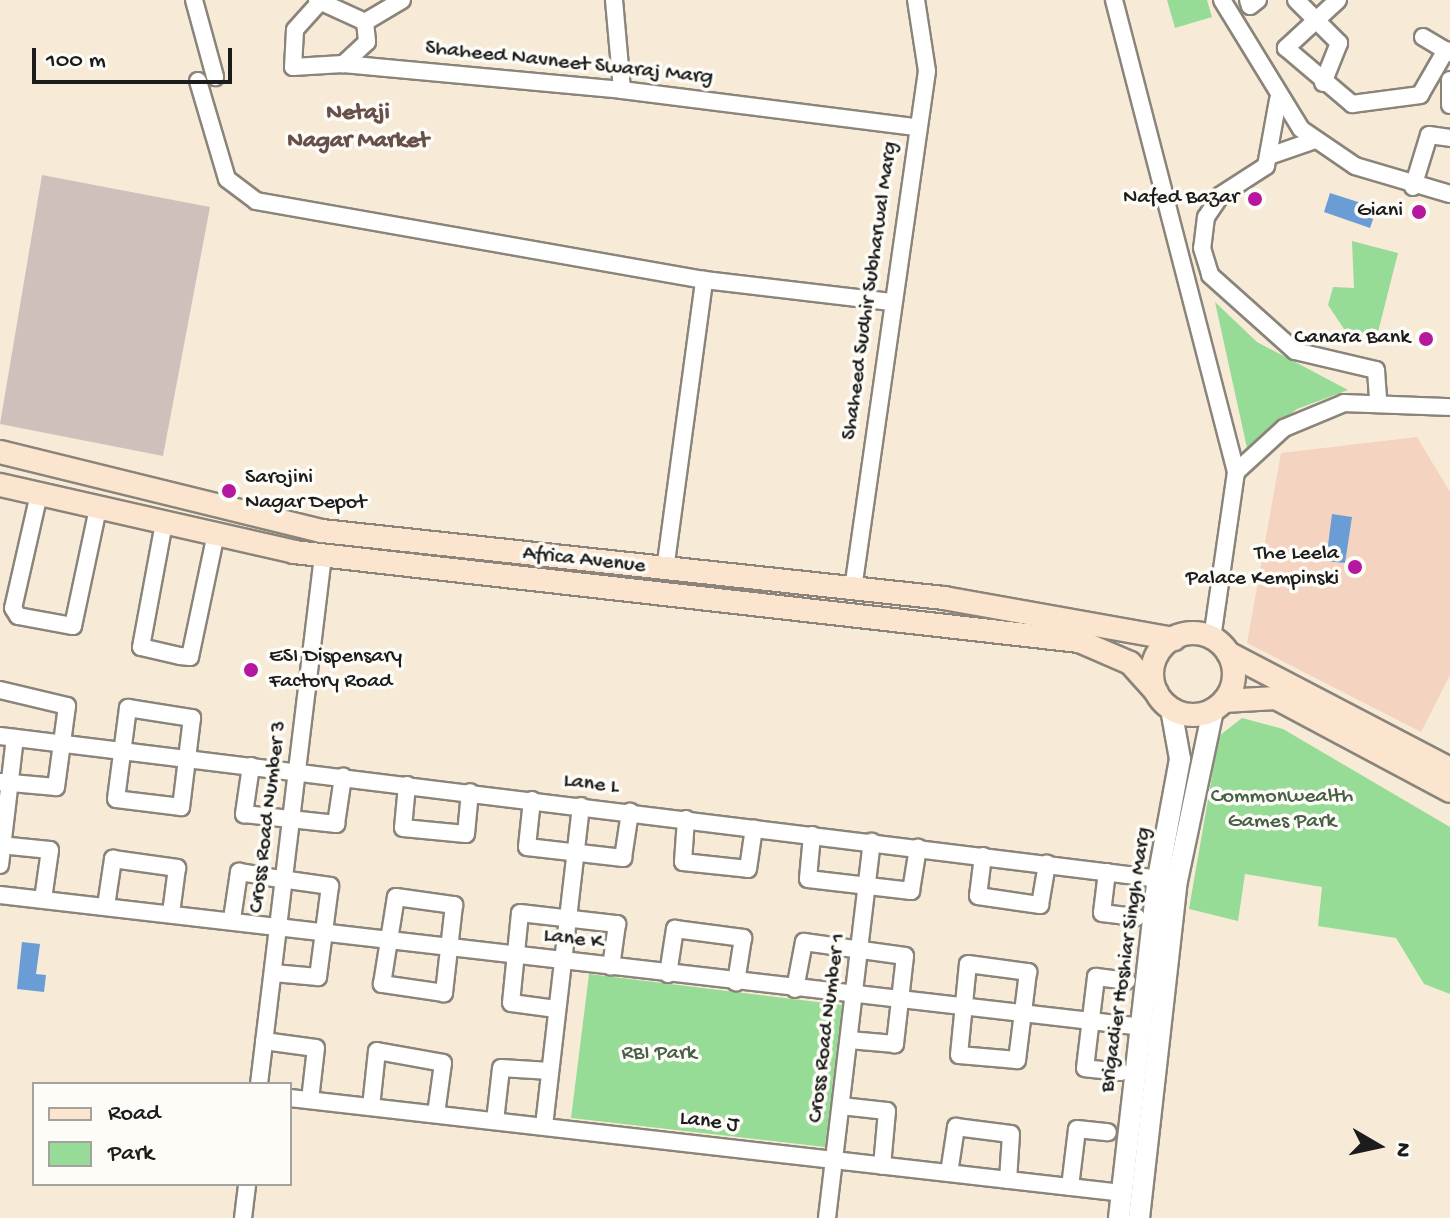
<!DOCTYPE html>
<html>
<head>
<meta charset="utf-8">
<style>
  body { margin:0 }
  #map { position:relative; width:1450px; height:1218px; overflow:hidden; background:#f7ebd8; font-family:"Gochi Hand",sans-serif }
  div>[style] { position:absolute }
  [style*='--x'] { left:calc(var(--x)*1px); top:calc(var(--y)*1px); width:calc(var(--w)*1px); rotate:calc(var(--a)*1deg) }
  .built>* { inset:0; background:#f4d3c0 }
  .industrial>* { inset:0; background:#d0c0bc }
  .green>* { inset:0; background:#97dc96 }
  .water>* { inset:0; background:#6a9dd5 }
  .roads { filter:drop-shadow(2px 0 #8a847a) drop-shadow(-2px 0 #8a847a) drop-shadow(0 2px #8a847a) drop-shadow(0 -2px #8a847a) }
  .minor>* { height:16px; margin:-8px; padding:0 8px; transform-origin:8px; border-radius:8px; background:#fff }
  .tertiary>* { height:20px; margin:-10px; padding:0 10px; transform-origin:10px; border-radius:10px; background:#fff }
  .secondary>* { height:22px; margin:-11px; padding:0 11px; transform-origin:11px; border-radius:11px; background:#fce5cf }
  .secondary>.ring { margin:-11px; padding:0; box-sizing:content-box; background:none; border:22px solid #fce5cf; border-radius:50% }
  .dots>* { width:22px; height:22px; translate:-50% -50%; box-sizing:border-box; border:4px solid #fdfcf7; border-radius:50% }
  span { translate:-50% -50%; white-space:nowrap; text-align:center; line-height:1.15; -webkit-text-stroke:7px #fdfcf7; paint-order:stroke }
  .street-label { font-size:22px; color:#1c1c1c }
  .poi-label { font-size:22px; color:#1c1c1c }
  .right { translate:-100% -50%; text-align:right }
  .left { translate:0 -50%; text-align:left }
  .park-label { font-size:22px; color:#475f47 }
  .neighbourhood-label { font-size:24px; color:#674f4a; font-weight:700 }
  .legend { position:absolute; left:32px; top:1082px; width:260px; height:104px; box-sizing:border-box; background:#fdfcf7; border:2px solid #a3a29f; margin:0; padding:10px 14px; list-style:none; font-size:24px; color:#1c1c1c }
  .legend li { display:flex; align-items:center; gap:16px; height:40px }
  .legend b { width:40px; border:2px solid #a3a29f }
  .north { position:absolute; left:1338px; top:1106px; width:80px; height:80px; -webkit-text-stroke:6px #fdfcf7; paint-order:stroke; rotate:99deg; font-size:22px; font-weight:700; line-height:32px; text-align:center; color:#1c1c1c }
  .north::after { content:''; display:block; margin:auto; width:28px; height:36px; background:#1c1c1c; clip-path:polygon(50% 0,100% 100%,50% 72%,0 100%) }
  .scale { position:absolute; left:32px; top:48px; width:200px; height:36px; box-sizing:border-box; border:4px solid #1c1c1c; border-top:0; padding-left:10px; font-size:24px; line-height:28px; white-space:nowrap; color:#1c1c1c; -webkit-text-stroke:6px #fdfcf7; paint-order:stroke }
</style>
</head>
<body>
<div id="map">
  <div class="built">
    <i style="clip-path:polygon(1417px 437px,1450px 492px,1450px 675px,1421px 732px,1247px 643px,1281px 453px)"></i>
  </div>
  <div class="industrial">
    <i style="clip-path:polygon(42px 175px,210px 207px,163px 456px,0 424px)"></i>
  </div>
  <div class="green">
    <i style="clip-path:polygon(1167px 0,1207px 0,1212px 17px,1175px 28px)"></i>
    <i style="clip-path:polygon(1352px 241px,1398px 253px,1375px 344px,1350px 338px,1328px 305px,1333px 287px,1354px 288px)"></i>
    <i style="clip-path:polygon(1215px 302px,1257px 342px,1348px 390px,1297px 409px,1247px 448px)"></i>
    <i style="clip-path:polygon(1242px 718px,1283px 729px,1450px 827px,1450px 994px,1424px 984px,1396px 938px,1318px 926px,1322px 887px,1245px 874px,1238px 921px,1189px 909px,1219px 736px)"></i>
    <i style="clip-path:polygon(589px 974px,842px 1005px,825px 1147px,571px 1118px)"></i>
  </div>
  <div class="water">
    <i style="clip-path:polygon(1330px 193px,1377px 208px,1370px 228px,1324px 212px)"></i>
    <i style="clip-path:polygon(1332px 514px,1352px 517px,1345px 563px,1326px 561px)"></i>
    <i style="clip-path:polygon(22px 942px,40px 944px,36px 974px,46px 975px,44px 992px,17px 989px)"></i>
  </div>
  <div class="roads">
    <div class="minor">
      <i style="--x:194;--y:0;--w:80;--a:74.7"></i>
      <i style="--x:317;--y:0;--w:53;--a:24.6"></i>
      <i style="--x:365;--y:22;--w:20;--a:84"></i>
      <i style="--x:367;--y:42;--w:33;--a:137"></i>
      <i style="--x:614;--y:0;--w:90;--a:84.9"></i>
      <i style="--x:1114;--y:0;--w:488;--a:75.5"></i>
      <i style="--x:1236;--y:472;--w:168;--a:98.2"></i>
      <i style="--x:1222;--y:0;--w:151;--a:58.5"></i>
      <i style="--x:1301;--y:129;--w:65;--a:34.4"></i>
      <i style="--x:1355;--y:166;--w:99;--a:16.4"></i>
      <i style="--x:1248;--y:0;--w:6;--a:72"></i>
      <i style="--x:1250;--y:6;--w:10;--a:-37"></i>
      <i style="--x:1296;--y:0;--w:61;--a:45"></i>
      <i style="--x:1339;--y:43;--w:43;--a:111.8"></i>
      <i style="--x:1338;--y:0;--w:71;--a:137.3"></i>
      <i style="--x:1286;--y:48;--w:87;--a:40.3"></i>
      <i style="--x:1352;--y:104;--w:69;--a:-7.5"></i>
      <i style="--x:1420;--y:95;--w:52;--a:-60"></i>
      <i style="--x:319;--y:3;--w:36;--a:132"></i>
      <i style="--x:295;--y:30;--w:37;--a:93"></i>
      <i style="--x:293;--y:67;--w:50;--a:-3.4"></i>
      <i style="--x:343;--y:64;--w:280;--a:5.3"></i>
      <i style="--x:622;--y:90;--w:296;--a:7.2"></i>
      <i style="--x:365;--y:22;--w:43;--a:-30.7"></i>
      <i style="--x:1423;--y:37;--w:31;--a:31"></i>
      <i style="--x:1450;--y:80;--w:25;--a:90"></i>
      <i style="--x:198;--y:81;--w:102;--a:73.5"></i>
      <i style="--x:227;--y:179;--w:36;--a:37"></i>
      <i style="--x:256;--y:201;--w:455;--a:10"></i>
      <i style="--x:704;--y:280;--w:189;--a:6.7"></i>
      <i style="--x:1278;--y:100;--w:67;--a:100.3"></i>
      <i style="--x:1266;--y:166;--w:54;--a:147.2"></i>
      <i style="--x:1221;--y:195;--w:27;--a:124"></i>
      <i style="--x:1206;--y:217;--w:31;--a:97"></i>
      <i style="--x:1202;--y:248;--w:28;--a:73"></i>
      <i style="--x:1210;--y:275;--w:114;--a:41.8"></i>
      <i style="--x:1295;--y:351;--w:83;--a:13.2"></i>
      <i style="--x:1376;--y:370;--w:29;--a:86"></i>
      <i style="--x:1272;--y:155;--w:46;--a:-19.2"></i>
      <i style="--x:1413;--y:187;--w:54;--a:-72.9"></i>
      <i style="--x:1429;--y:135;--w:21;--a:8"></i>
      <i style="--x:1236;--y:472;--w:65;--a:-42.5"></i>
      <i style="--x:1284;--y:428;--w:65;--a:-22.6"></i>
      <i style="--x:1344;--y:403;--w:106;--a:2.2"></i>
      <i style="--x:39;--y:494;--w:117;--a:102.8"></i>
      <i style="--x:13;--y:608;--w:9;--a:58"></i>
      <i style="--x:18;--y:616;--w:56;--a:10.3"></i>
      <i style="--x:73;--y:626;--w:121;--a:-78"></i>
      <i style="--x:164;--y:523;--w:126;--a:100.5"></i>
      <i style="--x:141;--y:647;--w:40;--a:13"></i>
      <i style="--x:180;--y:656;--w:10;--a:6"></i>
      <i style="--x:190;--y:657;--w:126;--a:-78.1"></i>
      <i style="--x:665;--y:570;--w:293;--a:-82.3"></i>
      <i style="--x:853;--y:589;--w:523;--a:-81.87"></i>
      <i style="--x:927;--y:71;--w:72;--a:-98.8"></i>
      <i style="--x:0;--y:690;--w:69;--a:13.4"></i>
      <i style="--x:67;--y:706;--w:82;--a:97.7"></i>
      <i style="--x:56;--y:787;--w:56;--a:-174.9"></i>
      <i style="--x:128;--y:708;--w:65;--a:8.9"></i>
      <i style="--x:192;--y:718;--w:90;--a:97"></i>
      <i style="--x:181;--y:807;--w:65;--a:-173"></i>
      <i style="--x:116;--y:799;--w:92;--a:-82.5"></i>
      <i style="--x:0;--y:736;--w:1177;--a:7.03"></i>
      <i style="--x:251;--y:766;--w:49;--a:98.3"></i>
      <i style="--x:244;--y:814;--w:93;--a:6.2"></i>
      <i style="--x:336;--y:824;--w:48;--a:-81.5"></i>
      <i style="--x:407;--y:785;--w:43;--a:95.3"></i>
      <i style="--x:403;--y:828;--w:63;--a:5.4"></i>
      <i style="--x:466;--y:834;--w:42;--a:-84.6"></i>
      <i style="--x:532;--y:800;--w:47;--a:96.1"></i>
      <i style="--x:527;--y:847;--w:97;--a:6.5"></i>
      <i style="--x:623;--y:858;--w:47;--a:-81.3"></i>
      <i style="--x:686;--y:819;--w:43;--a:94"></i>
      <i style="--x:683;--y:862;--w:65;--a:6.1"></i>
      <i style="--x:748;--y:869;--w:41;--a:-81.7"></i>
      <i style="--x:812;--y:835;--w:44;--a:95.2"></i>
      <i style="--x:808;--y:879;--w:104;--a:6.6"></i>
      <i style="--x:911;--y:891;--w:44;--a:-80.8"></i>
      <i style="--x:0;--y:845;--w:50;--a:5.7"></i>
      <i style="--x:50;--y:850;--w:49;--a:98.1"></i>
      <i style="--x:983;--y:856;--w:40;--a:97.1"></i>
      <i style="--x:978;--y:896;--w:63;--a:8.3"></i>
      <i style="--x:1040;--y:905;--w:42;--a:-80.3"></i>
      <i style="--x:0;--y:865;--w:128;--a:-83.3"></i>
      <i style="--x:1107;--y:872;--w:41;--a:97"></i>
      <i style="--x:1102;--y:913;--w:35;--a:7"></i>
      <i style="--x:267;--y:877;--w:64;--a:8.1"></i>
      <i style="--x:330;--y:886;--w:92;--a:97.5"></i>
      <i style="--x:318;--y:977;--w:45;--a:-174.9"></i>
      <i style="--x:0;--y:895;--w:1159;--a:6.59"></i>
      <i style="--x:396;--y:897;--w:59;--a:7.9"></i>
      <i style="--x:454;--y:905;--w:89;--a:96.5"></i>
      <i style="--x:444;--y:993;--w:63;--a:-171.7"></i>
      <i style="--x:382;--y:984;--w:88;--a:-80.9"></i>
      <i style="--x:106;--y:906;--w:48;--a:-81.5"></i>
      <i style="--x:113;--y:859;--w:65;--a:8"></i>
      <i style="--x:177;--y:868;--w:45;--a:97.6"></i>
      <i style="--x:232;--y:919;--w:48;--a:-81.5"></i>
      <i style="--x:239;--y:872;--w:19;--a:9"></i>
      <i style="--x:968;--y:964;--w:61;--a:7.6"></i>
      <i style="--x:1028;--y:972;--w:89;--a:97.1"></i>
      <i style="--x:1017;--y:1060;--w:58;--a:-175.1"></i>
      <i style="--x:959;--y:1055;--w:91;--a:-84.4"></i>
      <i style="--x:668;--y:974;--w:46;--a:-81.2"></i>
      <i style="--x:675;--y:929;--w:69;--a:7.5"></i>
      <i style="--x:743;--y:938;--w:45;--a:99"></i>
      <i style="--x:795;--y:989;--w:48;--a:-79.2"></i>
      <i style="--x:804;--y:942;--w:102;--a:7.9"></i>
      <i style="--x:905;--y:956;--w:89;--a:96.5"></i>
      <i style="--x:895;--y:1044;--w:46;--a:-175"></i>
      <i style="--x:556;--y:1009;--w:45;--a:-172.4"></i>
      <i style="--x:511;--y:1003;--w:90;--a:-84.3"></i>
      <i style="--x:520;--y:913;--w:98;--a:6.5"></i>
      <i style="--x:617;--y:924;--w:43;--a:97.9"></i>
      <i style="--x:264;--y:1041;--w:52;--a:7.7"></i>
      <i style="--x:316;--y:1048;--w:52;--a:96.6"></i>
      <i style="--x:1121;--y:1072;--w:36;--a:-174"></i>
      <i style="--x:1085;--y:1068;--w:92;--a:-83.1"></i>
      <i style="--x:1096;--y:977;--w:31;--a:7"></i>
      <i style="--x:259;--y:1084;--w:532;--a:-83.09"></i>
      <i style="--x:290;--y:1098;--w:837;--a:6.51"></i>
      <i style="--x:841;--y:1106;--w:46;--a:6.2"></i>
      <i style="--x:887;--y:1111;--w:55;--a:95.2"></i>
      <i style="--x:371;--y:1107;--w:56;--a:-83.9"></i>
      <i style="--x:377;--y:1051;--w:67;--a:10.3"></i>
      <i style="--x:443;--y:1063;--w:51;--a:97.8"></i>
      <i style="--x:495;--y:1121;--w:53;--a:-83.5"></i>
      <i style="--x:501;--y:1068;--w:49;--a:3.5"></i>
      <i style="--x:544;--y:1126;--w:322;--a:-83.4"></i>
      <i style="--x:949;--y:1173;--w:47;--a:-81.3"></i>
      <i style="--x:956;--y:1127;--w:55;--a:7.3"></i>
      <i style="--x:1011;--y:1134;--w:46;--a:93.7"></i>
      <i style="--x:1070;--y:1187;--w:58;--a:-83.1"></i>
      <i style="--x:1077;--y:1129;--w:31;--a:6"></i>
      <i style="--x:243;--y:1218;--w:34;--a:-83"></i>
      <i style="--x:827;--y:1218;--w:379;--a:-83.2"></i>
    </div>
    <div class="tertiary">
      <i style="--x:1119;--y:1218;--w:342;--a:-83.5"></i>
      <i style="--x:1158;--y:878;--w:121;--a:-79.5"></i>
      <i style="--x:1180;--y:759;--w:51;--a:-100.2"></i>
      <i style="--x:1139;--y:1218;--w:339;--a:-83.6"></i>
      <i style="--x:1177;--y:881;--w:175;--a:-78.1"></i>
    </div>
    <div class="secondary">
      <i style="--x:0;--y:452;--w:332;--a:13.8"></i>
      <i style="--x:322;--y:531;--w:626;--a:6.15"></i>
      <i style="--x:944;--y:598;--w:234;--a:10.1"></i>
      <i style="--x:0;--y:485;--w:302;--a:12.8"></i>
      <i style="--x:294;--y:552;--w:790;--a:6.47"></i>
      <i style="--x:1079;--y:641;--w:56;--a:23.3"></i>
      <i style="--x:1130;--y:663;--w:40;--a:48"></i>
      <i class="ring" style="left:1152px;top:633px;width:60px;height:60px"></i>
      <i style="--x:1228;--y:653;--w:250;--a:27.6"></i>
      <i style="--x:1224;--y:701;--w:52;--a:-3.3"></i>
      <i style="--x:1276;--y:698;--w:197;--a:28.1"></i>
    </div>
  </div>
  <div class="dots">
    <i style="left:1255px;top:199px;background:#b5179e"></i>
    <i style="left:1419px;top:212px;background:#b5179e"></i>
    <i style="left:1426px;top:339px;background:#b5179e"></i>
    <i style="left:229px;top:491px;background:#b5179e"></i>
    <i style="left:1355px;top:567px;background:#b5179e"></i>
    <i style="left:251px;top:670px;background:#b5179e"></i>
  </div>
  <div class="street-label">
    <span style="left:569px;top:64px;rotate:6deg">Shaheed Navneet Swaraj Marg</span>
    <span style="left:871px;top:291px;rotate:-82deg">Shaheed Sudhir Subharwal Marg</span>
    <span style="left:584px;top:561px;rotate:6deg">Africa Avenue</span>
    <span style="left:591px;top:785px;rotate:7deg">Lane L</span>
    <span style="left:269px;top:817px;rotate:-83deg">Cross Road Number 3</span>
    <span style="left:573px;top:940px;rotate:7deg">Lane K</span>
    <span style="left:1127px;top:960px;rotate:-82deg">Brigadier Hoshiar Singh Marg</span>
    <span style="left:828px;top:1028px;rotate:-83deg">Cross Road Number 1</span>
    <span style="left:709px;top:1123px;rotate:7deg">Lane J</span>
  </div>
  <div class="poi-label">
    <span class="right" style="left:1239px;top:199px">Nafed Bazar</span>
    <span class="right" style="left:1403px;top:212px">Giani</span>
    <span class="right" style="left:1410px;top:339px">Canara Bank</span>
    <span class="left" style="left:245px;top:491px">Sarojini<br>Nagar Depot</span>
    <span class="right" style="left:1339px;top:567px">The Leela<br>Palace Kempinski</span>
    <span class="left" style="left:269px;top:670px">ESI Dispensary<br>Factory Road</span>
  </div>
  <div class="park-label">
    <span style="left:1282px;top:810px">Commonwealth<br>Games Park</span>
    <span style="left:659px;top:1055px">RBI Park</span>
  </div>
  <div class="neighbourhood-label">
    <span style="left:358px;top:128px">Netaji<br>Nagar Market</span>
  </div>
  <ul class="legend">
  <li><b style="height:10px;background:#fce5cf"></b>Road</li>
  <li><b style="height:22px;background:#97dc96"></b>Park</li>
  </ul>
  <div class="north">N</div>
  <div class="scale">100 m</div>
</div>
</body>
</html>
